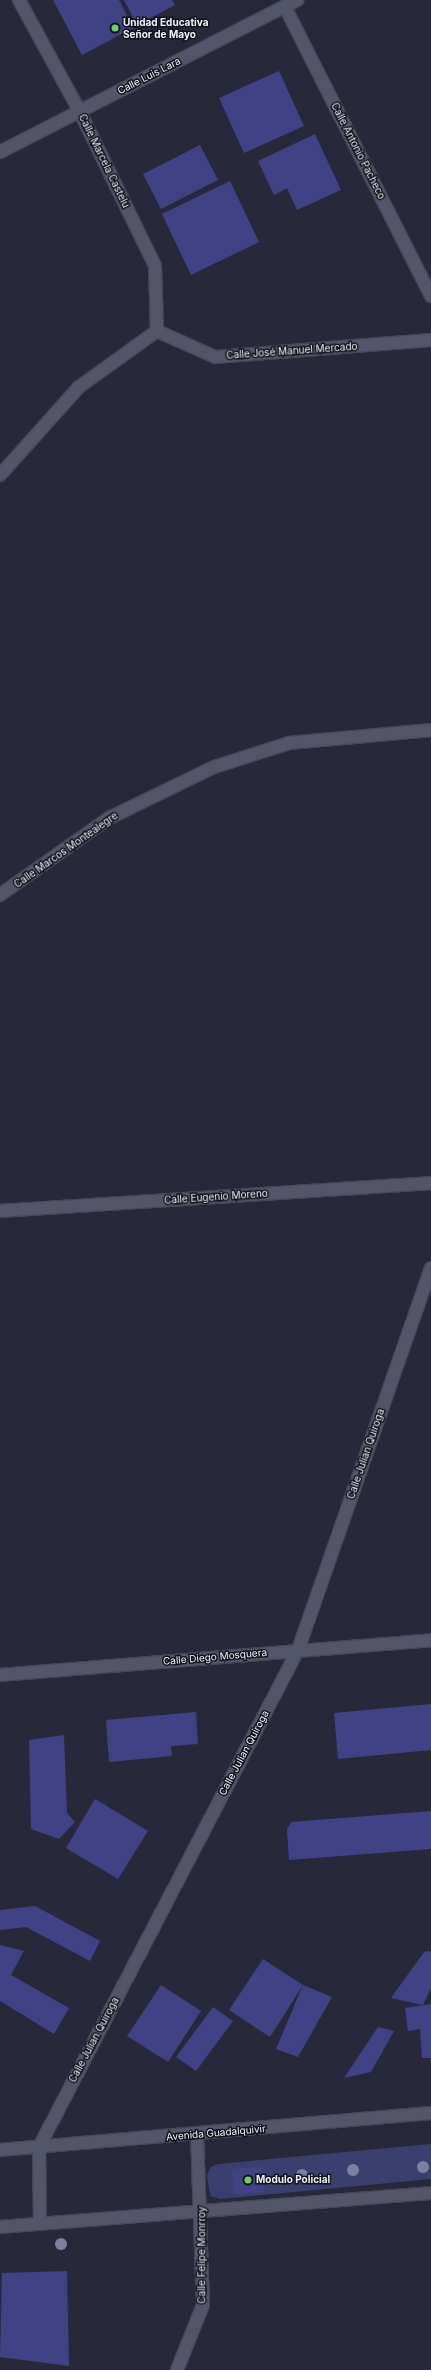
<!DOCTYPE html>
<html>
<head>
<meta charset="utf-8">
<style>
  body { margin:0 }
  #map { position:relative; width:431px; height:2370px; overflow:hidden; background:#27293b; font-family:Inter,sans-serif }
  div>[style] { position:absolute }
  [style*='--x'] { left:calc(var(--x)*1px); top:calc(var(--y)*1px); width:calc(var(--w)*1px); rotate:calc(var(--a)*1deg) }
  .green>* { inset:0; background:#3b3f70 }
  .building>* { inset:0; background:#404285 }
  .roads { filter:drop-shadow(1px 0 #464756) drop-shadow(-1px 0 #464756) drop-shadow(0 1px #464756) drop-shadow(0 -1px #464756) }
  .minor>* { height:12px; margin:-6px; padding:0 6px; transform-origin:6px; border-radius:6px; background:#53566b }
  .trees>* { width:12px; height:12px; margin:-6px; border-radius:50%; background:#7d809f }
  .dots>* { width:11px; height:11px; translate:-50% -50%; box-sizing:border-box; border:2px solid #11121a; border-radius:50% }
  span { translate:-50% -50%; white-space:nowrap; text-align:center; line-height:1.15; -webkit-text-stroke:3px #11121a; paint-order:stroke }
  .poi-label { font-size:10px; color:#f0f2fe; font-weight:700 }
  .left { translate:0 -50%; text-align:left }
  .street-label { font-size:10px; color:#f0f2fe }
</style>
</head>
<body>
<div id="map">
  <div class="green">
    <i style="clip-path:polygon(431px 2144px,431px 2179px,220px 2199px,211px 2196px,209px 2189px,207px 2175px,211px 2167px,218px 2164px)"></i>
  </div>
  <div class="building">
    <i style="clip-path:polygon(53px 0,119px 0,133px 28px,82px 55px)"></i>
    <i style="clip-path:polygon(124px 0,172px 0,175px 5px,137px 25px)"></i>
    <i style="clip-path:polygon(279px 71px,304px 126px,244px 153px,219px 98px)"></i>
    <i style="clip-path:polygon(315px 134px,341px 190px,297px 210px,287px 188px,274px 195px,258px 161px)"></i>
    <i style="clip-path:polygon(200px 145px,218px 180px,161px 209px,143px 174px)"></i>
    <i style="clip-path:polygon(230px 181px,259px 242px,191px 275px,162px 214px)"></i>
    <i style="clip-path:polygon(431px 1704px,431px 1750px,338px 1759px,334px 1713px)"></i>
    <i style="clip-path:polygon(196px 1712px,198px 1744px,171px 1746px,172px 1756px,109px 1762px,106px 1720px)"></i>
    <i style="clip-path:polygon(64px 1735px,67px 1813px,75px 1822px,59px 1839px,31px 1829px,29px 1740px)"></i>
    <i style="clip-path:polygon(95px 1799px,148px 1831px,118px 1879px,66px 1848px)"></i>
    <i style="clip-path:polygon(431px 1811px,431px 1849px,289px 1860px,287px 1830px,291px 1822px)"></i>
    <i style="clip-path:polygon(35px 1906px,100px 1941px,90px 1961px,26px 1927px,0 1930px,0 1910px)"></i>
    <i style="clip-path:polygon(0 1945px,24px 1951px,11px 1975px,69px 2008px,54px 2034px,0 2001px)"></i>
    <i style="clip-path:polygon(431px 1951px,431px 1988px,423px 2005px,391px 1998px,424px 1952px)"></i>
    <i style="clip-path:polygon(263px 1959px,303px 1985px,332px 1997px,298px 2057px,276px 2049px,303px 1985px,270px 2037px,229px 2010px)"></i>
    <i style="clip-path:polygon(161px 1985px,201px 2011px,168px 2062px,127px 2036px)"></i>
    <i style="clip-path:polygon(431px 2004px,431px 2058px,422px 2058px,420px 2029px,408px 2031px,405px 2008px)"></i>
    <i style="clip-path:polygon(213px 2007px,233px 2021px,196px 2071px,176px 2057px)"></i>
    <i style="clip-path:polygon(378px 2027px,394px 2031px,371px 2072px,344px 2078px)"></i>
    <i style="clip-path:polygon(262px 2167px,264px 2192px,234px 2194px,232px 2169px)"></i>
    <i style="clip-path:polygon(67px 2271px,69px 2366px,0 2357px,2px 2273px)"></i>
  </div>
  <div class="roads">
    <div class="minor">
      <i style="--x:19;--y:0;--w:128;--a:61.4"></i>
      <i style="--x:80;--y:112;--w:171;--a:64"></i>
      <i style="--x:155;--y:266;--w:65;--a:88.2"></i>
      <i style="--x:285;--y:7;--w:324;--a:63.2"></i>
      <i style="--x:0;--y:152;--w:334;--a:-27.1"></i>
      <i style="--x:157;--y:331;--w:64;--a:24.1"></i>
      <i style="--x:215;--y:357;--w:217;--a:-4.5"></i>
      <i style="--x:0;--y:475;--w:118;--a:-48.1"></i>
      <i style="--x:79;--y:387;--w:96;--a:-35.7"></i>
      <i style="--x:0;--y:895;--w:133;--a:-35.2"></i>
      <i style="--x:109;--y:818;--w:117;--a:-25.9"></i>
      <i style="--x:214;--y:767;--w:79;--a:-17.7"></i>
      <i style="--x:289;--y:743;--w:143;--a:-5.2"></i>
      <i style="--x:0;--y:1211;--w:432;--a:-3.7"></i>
      <i style="--x:0;--y:1675;--w:432;--a:-4.6"></i>
      <i style="--x:0;--y:2150;--w:433;--a:-4.9"></i>
      <i style="--x:40;--y:2224;--w:77;--a:-90.7"></i>
      <i style="--x:39;--y:2147;--w:560;--a:-62.47"></i>
      <i style="--x:298;--y:1650;--w:404;--a:-70.8"></i>
      <i style="--x:0;--y:2227;--w:432;--a:-4.5"></i>
      <i style="--x:177;--y:2370;--w:70;--a:-68.2"></i>
      <i style="--x:203;--y:2305;--w:170;--a:-92"></i>
    </div>
  </div>
  <div class="trees">
    <i style="left:423px;top:2167px"></i>
    <i style="left:353px;top:2170px"></i>
    <i style="left:302px;top:2175px"></i>
    <i style="left:61px;top:2244px"></i>
  </div>
  <div class="dots">
    <i style="left:115px;top:28px;background:#68d465"></i>
    <i style="left:248px;top:2180px;background:#68d465"></i>
  </div>
  <div class="poi-label">
    <span class="left" style="left:123px;top:28px">Unidad Educativa<br>Señor de Mayo</span>
    <span class="left" style="left:256px;top:2180px">Modulo Policial</span>
  </div>
  <div class="street-label">
    <span style="left:149px;top:76px;rotate:-27deg">Calle Luis Lara</span>
    <span style="left:358px;top:151px;rotate:63deg">Calle Antonio Pacheco</span>
    <span style="left:104px;top:161px;rotate:64deg">Calle Marcela Castelu</span>
    <span style="left:292px;top:351px;rotate:-4deg">Calle José Manuel Mercado</span>
    <span style="left:66px;top:850px;rotate:-35deg">Calle Marcos Montealegre</span>
    <span style="left:216px;top:1197px;rotate:-4deg">Calle Eugenio Moreno</span>
    <span style="left:366px;top:1454px;rotate:-71deg">Calle Julian Quiroga</span>
    <span style="left:215px;top:1657px;rotate:-5deg">Calle Diego Mosquera</span>
    <span style="left:244px;top:1753px;rotate:-62deg">Calle Julian Quiroga</span>
    <span style="left:94px;top:2040px;rotate:-62deg">Calle Julian Quiroga</span>
    <span style="left:216px;top:2133px;rotate:-5deg">Avenida Guadalquivir</span>
    <span style="left:202px;top:2255px;rotate:-90deg">Calle Felipe Monrroy</span>
  </div>
</div>
</body>
</html>
